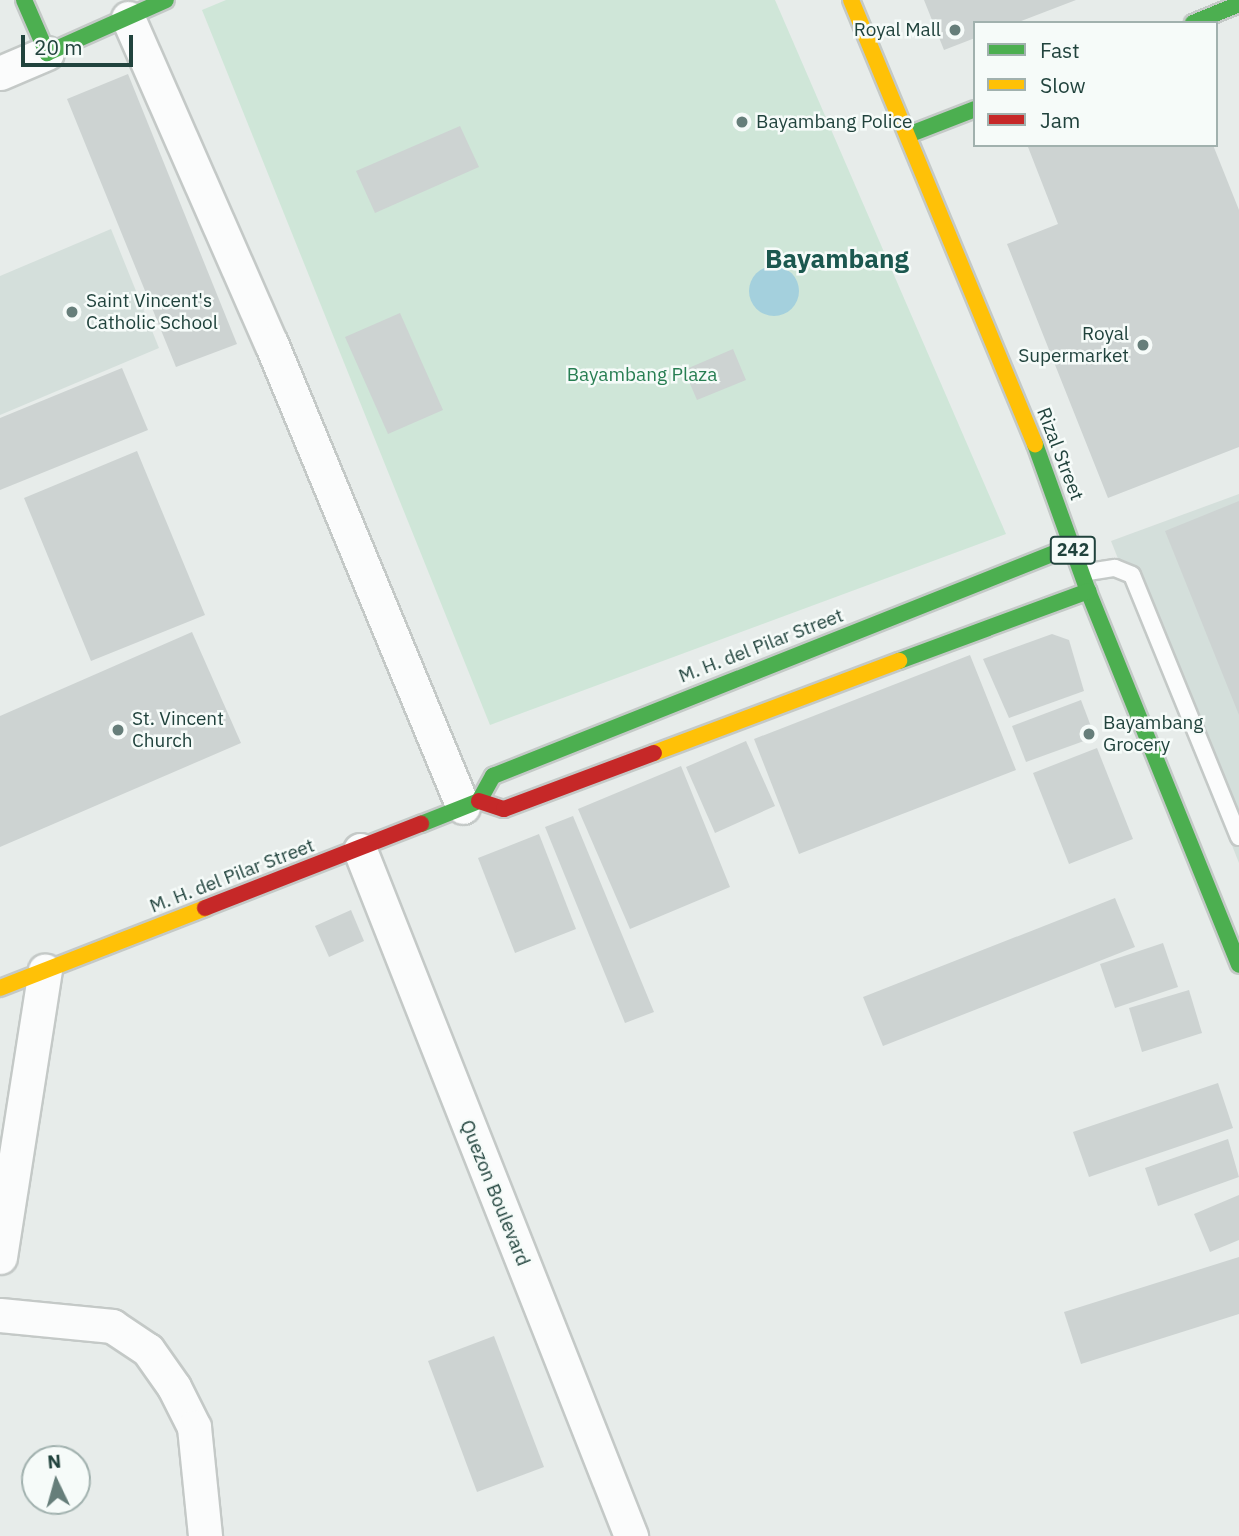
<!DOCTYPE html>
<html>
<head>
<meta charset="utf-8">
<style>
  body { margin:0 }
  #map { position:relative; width:1239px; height:1536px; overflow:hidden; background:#e7ecea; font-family:"IBM Plex Sans",sans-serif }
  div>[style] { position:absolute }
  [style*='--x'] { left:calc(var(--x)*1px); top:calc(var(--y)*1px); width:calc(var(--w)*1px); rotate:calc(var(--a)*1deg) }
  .built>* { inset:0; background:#d4dfdb }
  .green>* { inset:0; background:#cfe6d8 }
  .water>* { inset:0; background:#a4d0dd }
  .round { border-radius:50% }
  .building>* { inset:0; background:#cdd3d2 }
  .roads { filter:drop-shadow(2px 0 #c4c9c7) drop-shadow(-2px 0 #c4c9c7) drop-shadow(0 2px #c4c9c7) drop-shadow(0 -2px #c4c9c7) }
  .lane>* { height:16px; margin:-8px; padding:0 8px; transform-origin:8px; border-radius:8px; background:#fbfcfc }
  .street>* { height:33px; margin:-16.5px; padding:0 16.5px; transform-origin:16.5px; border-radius:16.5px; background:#fbfcfc }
  .fast>* { height:16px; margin:-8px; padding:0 8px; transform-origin:8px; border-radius:8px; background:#4caf50 }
  .slow>* { height:16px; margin:-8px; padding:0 8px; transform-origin:8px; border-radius:8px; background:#ffc107 }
  .jam>* { height:16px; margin:-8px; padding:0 8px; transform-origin:8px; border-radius:8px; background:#c62828 }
  .dots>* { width:19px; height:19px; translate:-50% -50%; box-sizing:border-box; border:4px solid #f6fbf9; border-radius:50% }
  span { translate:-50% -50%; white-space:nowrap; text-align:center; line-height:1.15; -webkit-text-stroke:5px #f6fbf9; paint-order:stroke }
  .shield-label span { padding:2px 5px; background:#f6fbf9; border:2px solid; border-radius:5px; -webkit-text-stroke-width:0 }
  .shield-label { font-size:18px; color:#21433d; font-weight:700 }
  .poi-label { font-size:19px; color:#21433d }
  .right { translate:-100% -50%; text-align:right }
  .left { translate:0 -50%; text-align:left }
  .park-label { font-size:19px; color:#277e52 }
  .street-label { font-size:19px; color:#21433d }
  .district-label { font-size:26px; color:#1b584f; font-weight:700 }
  .legend { position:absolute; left:973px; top:21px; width:245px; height:126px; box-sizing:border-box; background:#f6fbf9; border:2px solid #a1b1ae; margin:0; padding:9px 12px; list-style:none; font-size:21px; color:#21433d }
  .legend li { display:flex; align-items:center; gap:14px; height:35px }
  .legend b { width:35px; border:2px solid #a1b1ae }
  .north { position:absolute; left:21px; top:1445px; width:70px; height:70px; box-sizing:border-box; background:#f6fbf9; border:2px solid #a1b1ae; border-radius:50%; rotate:355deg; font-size:19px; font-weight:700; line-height:28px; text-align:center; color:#21433d }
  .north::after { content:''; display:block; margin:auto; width:24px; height:32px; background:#667e7a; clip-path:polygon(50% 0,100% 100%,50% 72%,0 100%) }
  .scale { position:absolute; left:21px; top:35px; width:112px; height:32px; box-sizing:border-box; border:4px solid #21433d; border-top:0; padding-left:9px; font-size:21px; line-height:24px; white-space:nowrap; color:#21433d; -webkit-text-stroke:5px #f6fbf9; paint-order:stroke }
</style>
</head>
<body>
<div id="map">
  <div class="built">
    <i style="clip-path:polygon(111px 229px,159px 348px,0 415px,0 276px)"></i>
    <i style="clip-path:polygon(1239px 494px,1239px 863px,1111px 541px)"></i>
  </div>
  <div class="green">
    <i style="clip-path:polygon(226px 0,775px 0,1006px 534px,490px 725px,202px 10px)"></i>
  </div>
  <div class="water">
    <i class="round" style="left:749px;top:266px;width:50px;height:50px"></i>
  </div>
  <div class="building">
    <i style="clip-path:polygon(924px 0,1076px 0,1016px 23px,975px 23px,975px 38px,944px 50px)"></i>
    <i style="clip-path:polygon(128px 74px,237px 344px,176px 367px,67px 99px)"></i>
    <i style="clip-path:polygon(460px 126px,479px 167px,375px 213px,356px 171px)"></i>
    <i style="clip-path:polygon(1032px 145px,1213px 145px,1239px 210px,1239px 447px,1108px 498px,1007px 244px,1058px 224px,1028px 147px)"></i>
    <i style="clip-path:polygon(400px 313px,443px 410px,388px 434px,345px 337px)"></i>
    <i style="clip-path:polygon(733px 349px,746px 380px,697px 400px,684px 370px)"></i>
    <i style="clip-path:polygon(122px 368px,148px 430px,0 490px,0 418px)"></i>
    <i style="clip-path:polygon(137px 451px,205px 615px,91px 661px,24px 498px)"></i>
    <i style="clip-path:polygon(1239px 501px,1239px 715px,1165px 531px)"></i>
    <i style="clip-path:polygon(192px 632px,241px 743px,0 847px,0 716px)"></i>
    <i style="clip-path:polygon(1052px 634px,1069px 640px,1084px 691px,1009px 718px,983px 659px)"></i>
    <i style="clip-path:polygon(970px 655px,1016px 770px,799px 854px,754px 739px)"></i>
    <i style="clip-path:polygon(1081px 700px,1095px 737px,1026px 762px,1012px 726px)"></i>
    <i style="clip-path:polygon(746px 741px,775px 806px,715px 833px,686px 767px)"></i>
    <i style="clip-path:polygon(1097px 748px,1133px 839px,1069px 864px,1033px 773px)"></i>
    <i style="clip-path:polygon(681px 766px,730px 887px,630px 929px,578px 809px)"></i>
    <i style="clip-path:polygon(573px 816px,654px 1012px,625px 1023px,545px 827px)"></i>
    <i style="clip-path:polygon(539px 834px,576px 929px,515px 953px,478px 858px)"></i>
    <i style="clip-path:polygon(1115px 898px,1135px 947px,883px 1046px,863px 997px)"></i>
    <i style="clip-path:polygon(351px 910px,364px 941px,329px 957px,315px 926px)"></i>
    <i style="clip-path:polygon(1163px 943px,1178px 987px,1115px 1008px,1100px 964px)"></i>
    <i style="clip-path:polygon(1189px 990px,1202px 1033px,1142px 1052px,1129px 1008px)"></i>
    <i style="clip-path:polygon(1218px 1083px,1233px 1128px,1089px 1177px,1073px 1132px)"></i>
    <i style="clip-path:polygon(1228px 1139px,1239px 1177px,1158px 1206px,1145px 1168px)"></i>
    <i style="clip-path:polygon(1239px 1195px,1239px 1240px,1210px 1252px,1194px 1214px)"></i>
    <i style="clip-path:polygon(1239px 1257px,1239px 1314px,1081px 1364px,1064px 1312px)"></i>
    <i style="clip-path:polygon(494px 1336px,544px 1467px,477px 1492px,428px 1361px)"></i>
  </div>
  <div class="roads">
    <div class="lane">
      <i style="--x:1082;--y:573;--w:33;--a:-9"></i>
      <i style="--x:1115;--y:568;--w:18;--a:22"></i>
      <i style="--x:1132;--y:575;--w:283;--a:67.8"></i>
    </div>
    <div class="street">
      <i style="--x:128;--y:18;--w:355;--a:66.3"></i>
      <i style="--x:271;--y:343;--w:502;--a:67.52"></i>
      <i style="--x:0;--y:73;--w:51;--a:-23.1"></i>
      <i style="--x:360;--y:850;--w:738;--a:68.44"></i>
      <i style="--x:0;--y:1257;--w:290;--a:-81.1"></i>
      <i style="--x:0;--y:1315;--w:113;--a:5.6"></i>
      <i style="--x:112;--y:1326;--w:43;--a:33.7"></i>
      <i style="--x:148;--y:1350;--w:45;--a:54.9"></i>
      <i style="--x:174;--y:1387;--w:45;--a:63.4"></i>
      <i style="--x:194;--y:1427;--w:110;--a:84.2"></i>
    </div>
    <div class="fast">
      <i style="--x:24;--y:0;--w:58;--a:66.5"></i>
      <i style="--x:47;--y:53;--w:130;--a:-24"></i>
      <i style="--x:1193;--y:23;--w:50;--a:-22.4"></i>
      <i style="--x:908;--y:135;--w:72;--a:-21.2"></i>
      <i style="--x:1035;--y:444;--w:156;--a:70.2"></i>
      <i style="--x:1088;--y:591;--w:403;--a:68"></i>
      <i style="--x:899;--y:661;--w:202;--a:-20.3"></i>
      <i style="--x:421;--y:824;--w:62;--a:-21.6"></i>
      <i style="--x:479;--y:801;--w:29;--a:-61"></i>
      <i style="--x:493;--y:776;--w:623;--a:-21.66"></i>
    </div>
    <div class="slow">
      <i style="--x:851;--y:0;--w:481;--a:67.5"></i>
      <i style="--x:654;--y:753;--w:262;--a:-20.6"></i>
      <i style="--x:0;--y:988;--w:220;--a:-21.3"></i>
    </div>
    <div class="jam">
      <i style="--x:479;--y:801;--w:26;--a:18"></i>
      <i style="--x:504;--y:809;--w:160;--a:-20.5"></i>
      <i style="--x:205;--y:908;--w:232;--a:-21.3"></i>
    </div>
  </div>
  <div class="dots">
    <i style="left:955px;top:30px;background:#667e7a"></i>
    <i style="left:742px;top:122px;background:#667e7a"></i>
    <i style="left:72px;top:312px;background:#667e7a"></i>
    <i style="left:1143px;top:345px;background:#667e7a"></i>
    <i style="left:118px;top:730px;background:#667e7a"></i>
    <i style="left:1089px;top:734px;background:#667e7a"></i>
  </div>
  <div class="shield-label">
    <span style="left:1073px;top:550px">242</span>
  </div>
  <div class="poi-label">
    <span class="right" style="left:941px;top:30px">Royal Mall</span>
    <span class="left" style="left:756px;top:122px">Bayambang Police</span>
    <span class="left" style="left:86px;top:312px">Saint Vincent's<br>Catholic School</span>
    <span class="right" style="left:1129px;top:345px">Royal<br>Supermarket</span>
    <span class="left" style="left:132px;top:730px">St. Vincent<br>Church</span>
    <span class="left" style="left:1103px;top:734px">Bayambang<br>Grocery</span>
  </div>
  <div class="park-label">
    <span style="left:642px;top:375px">Bayambang Plaza</span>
  </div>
  <div class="street-label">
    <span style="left:1060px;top:454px;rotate:69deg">Rizal Street</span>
    <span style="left:761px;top:646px;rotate:-21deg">M. H. del Pilar Street</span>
    <span style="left:232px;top:876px;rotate:-21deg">M. H. del Pilar Street</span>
    <span style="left:495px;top:1193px;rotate:68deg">Quezon Boulevard</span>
  </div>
  <div class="district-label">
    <span style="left:837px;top:259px">Bayambang</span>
  </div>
  <ul class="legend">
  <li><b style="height:9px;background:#4caf50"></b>Fast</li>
  <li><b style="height:9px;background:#ffc107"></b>Slow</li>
  <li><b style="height:9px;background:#c62828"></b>Jam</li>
  </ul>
  <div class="north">N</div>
  <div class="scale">20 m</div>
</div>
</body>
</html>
